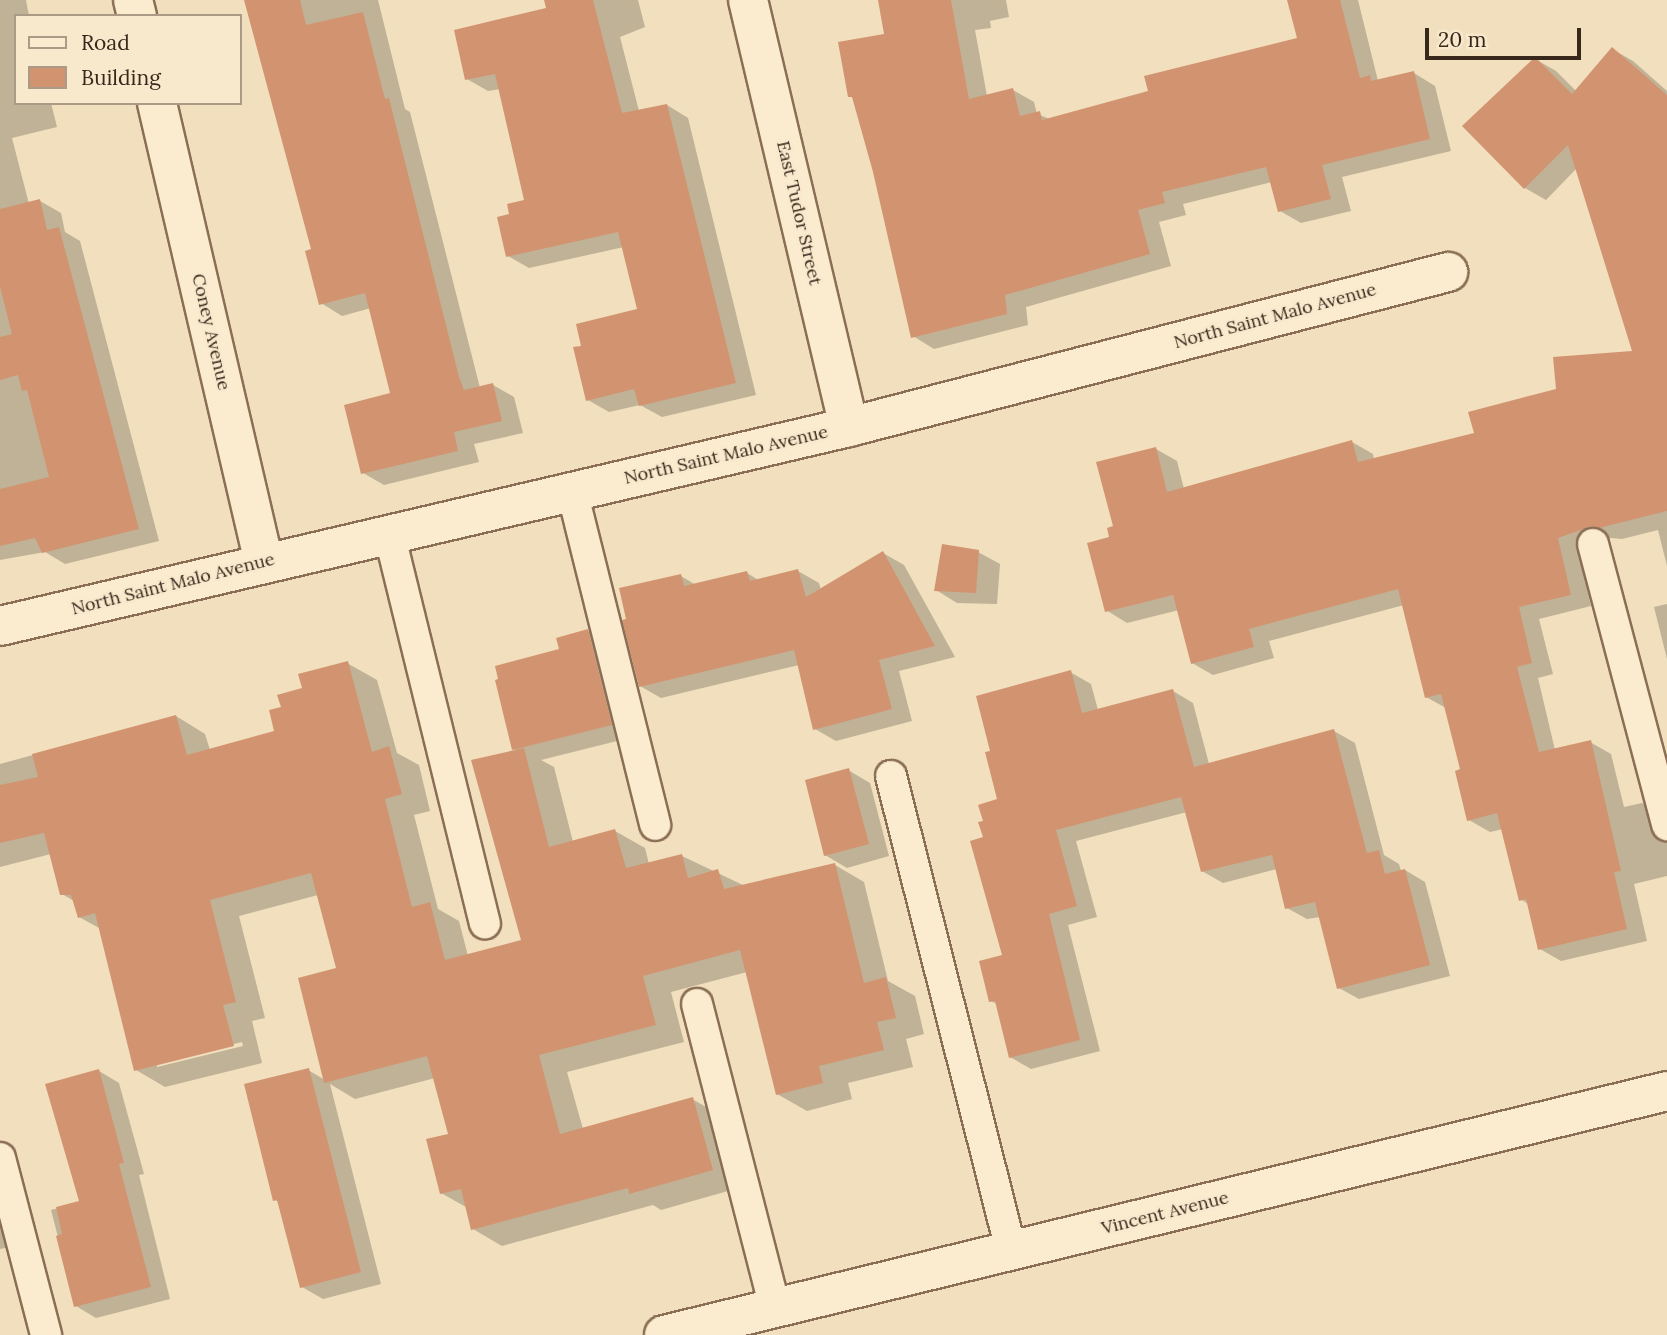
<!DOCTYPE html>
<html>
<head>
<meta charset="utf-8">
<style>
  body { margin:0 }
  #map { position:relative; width:1667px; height:1335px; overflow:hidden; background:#f1dfbd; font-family:Lora,serif }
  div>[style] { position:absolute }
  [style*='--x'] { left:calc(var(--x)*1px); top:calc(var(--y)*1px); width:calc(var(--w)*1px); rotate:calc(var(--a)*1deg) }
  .shadow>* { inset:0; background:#0003 }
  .building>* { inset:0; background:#d29470 }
  .roads { filter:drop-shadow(2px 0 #8a6e55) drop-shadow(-2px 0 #8a6e55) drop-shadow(0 2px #8a6e55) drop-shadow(0 -2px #8a6e55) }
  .service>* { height:30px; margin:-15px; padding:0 15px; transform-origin:15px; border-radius:15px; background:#fbecd0 }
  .minor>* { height:38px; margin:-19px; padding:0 19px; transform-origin:19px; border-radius:19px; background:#fbecd0 }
  .tertiary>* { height:38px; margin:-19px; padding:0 19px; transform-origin:19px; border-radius:19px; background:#fbecd0 }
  span { translate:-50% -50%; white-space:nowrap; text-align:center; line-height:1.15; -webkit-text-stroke:5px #f8e9cd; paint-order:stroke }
  .street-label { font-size:18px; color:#38271b }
  .legend { position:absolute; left:14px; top:14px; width:228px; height:91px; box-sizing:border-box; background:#f8e9cd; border:2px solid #ab9b86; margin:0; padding:9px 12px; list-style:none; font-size:21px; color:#38271b }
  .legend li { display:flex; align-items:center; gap:14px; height:35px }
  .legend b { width:35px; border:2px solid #ab9b86 }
  .scale { position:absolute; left:1425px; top:28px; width:156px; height:32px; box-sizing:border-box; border:4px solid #38271b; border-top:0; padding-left:9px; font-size:21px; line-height:24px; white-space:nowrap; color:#38271b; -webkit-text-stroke:5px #f8e9cd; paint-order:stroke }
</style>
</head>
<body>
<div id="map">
  <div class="shadow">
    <i style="clip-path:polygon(0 0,26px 0,29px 16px,16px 16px,16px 103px,51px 103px,57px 127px,12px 138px,29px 204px,40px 201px,61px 213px,65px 232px,80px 241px,159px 541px,65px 564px,45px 552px,0 560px)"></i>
    <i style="clip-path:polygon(246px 0,378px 0,405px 109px,410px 112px,480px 388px,493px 385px,514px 397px,523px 433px,474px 444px,479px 462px,384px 485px,363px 473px,392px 394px,371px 308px,342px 316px,321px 303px,313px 250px)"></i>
    <i style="clip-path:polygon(545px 0,638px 0,645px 27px,620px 37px,639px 111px,667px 105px,688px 118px,756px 395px,662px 417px,640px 405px,609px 412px,588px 400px,583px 348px,640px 310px,624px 247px,529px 268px,508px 256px,511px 215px,526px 201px,500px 89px,488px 91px,467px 79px,548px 10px)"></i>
    <i style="clip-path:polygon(880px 0,1006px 0,1009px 17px,990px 21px,991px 28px,975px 30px,987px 96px,1013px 90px,1034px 102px,1037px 114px,1050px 119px,1151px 93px,1299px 39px,1289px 0,1358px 0,1378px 81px,1414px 73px,1435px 86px,1451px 151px,1342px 177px,1351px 211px,1301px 223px,1280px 211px,1272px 182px,1183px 204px,1186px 215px,1159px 222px,1171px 266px,1026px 307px,1028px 325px,934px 349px,913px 336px,875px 172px,855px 99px,850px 96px,886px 35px)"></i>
    <i style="clip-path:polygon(1612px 49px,1633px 61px,1667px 91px,1667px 566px,1658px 530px,1622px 539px,1611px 538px,1578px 550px,1591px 606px,1539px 619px,1553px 674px,1538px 678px,1555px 750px,1590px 742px,1611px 754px,1624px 807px,1642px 803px,1663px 815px,1667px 826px,1667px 876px,1634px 884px,1647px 941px,1561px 961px,1540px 949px,1530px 905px,1520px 899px,1503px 829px,1490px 832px,1469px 820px,1462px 771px,1446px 708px,1426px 697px,1404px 605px,1269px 641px,1274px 658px,1213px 675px,1192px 663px,1179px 610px,1127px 623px,1106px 610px,1111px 539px,1156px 449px,1177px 461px,1184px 489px,1352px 442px,1373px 454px,1374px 460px,1476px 435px,1634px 353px,1577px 168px,1546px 200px,1525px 188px,1464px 126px,1535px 59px,1556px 71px,1577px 92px)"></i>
    <i style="clip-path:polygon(978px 552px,1000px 564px,997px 604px,957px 603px,936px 590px)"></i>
    <i style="clip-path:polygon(883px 553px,904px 565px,955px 657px,899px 671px,912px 721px,836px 741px,815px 729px,799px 665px,661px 698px,640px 686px,681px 576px,696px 585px,747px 573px,760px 581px,798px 571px,819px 583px,821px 590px)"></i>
    <i style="clip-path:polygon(1667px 604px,1667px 659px,1654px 607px)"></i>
    <i style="clip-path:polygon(evenodd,588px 631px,609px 643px,633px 737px,541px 760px,554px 767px,573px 842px,615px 831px,645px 848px,649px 864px,682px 856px,745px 886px,835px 865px,864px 882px,888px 981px,915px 996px,924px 1034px,906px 1039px,913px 1067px,848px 1083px,852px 1099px,807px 1111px,777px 1094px,747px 972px,671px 992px,684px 1042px,567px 1072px,583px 1129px,692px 1099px,722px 1116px,742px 1187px,661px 1210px,653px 1205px,502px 1246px,473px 1229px,466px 1207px,441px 1193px,450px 1135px,435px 1078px,355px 1099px,330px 1084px,381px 1284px,323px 1299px,302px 1287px,280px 1203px,275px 1200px,308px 1070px,325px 1080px,338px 970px,318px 895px,239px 916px,265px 1018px,252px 1021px,262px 1063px,165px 1087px,136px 1070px,101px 929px,79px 917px,74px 901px,62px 894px,51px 854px,0 867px,0 764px,176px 716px,205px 734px,210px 750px,276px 732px,283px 708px,304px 689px,347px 663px,377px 680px,397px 753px,419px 765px,430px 811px,414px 815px,438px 909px,459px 921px,468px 956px,523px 941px,518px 751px,513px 749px,561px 651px,588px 631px,242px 1042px,243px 1046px,157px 1067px,157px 1063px,242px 1042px)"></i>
    <i style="clip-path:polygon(1070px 672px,1091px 684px,1098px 710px,1173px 691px,1193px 703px,1209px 764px,1334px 731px,1355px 743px,1384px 855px,1399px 864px,1401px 871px,1405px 870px,1425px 882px,1450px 976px,1359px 999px,1339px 988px,1320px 917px,1307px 919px,1287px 908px,1277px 869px,1223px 883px,1202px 871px,1187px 812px,1076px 841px,1097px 917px,1068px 925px,1100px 1051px,1031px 1069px,1010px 1057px,997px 1004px,991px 1001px,1004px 957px,985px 839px,985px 822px,1000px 801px,992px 752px)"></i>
    <i style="clip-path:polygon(848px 770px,870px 783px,889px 856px,847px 868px,825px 855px)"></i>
    <i style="clip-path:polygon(99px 1071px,119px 1083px,144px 1174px,139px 1175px,170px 1299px,96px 1318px,76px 1306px,51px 1210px,81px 1202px)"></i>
    <i style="clip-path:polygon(0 1220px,10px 1247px,0 1249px)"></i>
  </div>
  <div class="building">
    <i style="clip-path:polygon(244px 0,300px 0,306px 25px,363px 12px,385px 99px,389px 98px,459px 377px,464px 390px,493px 383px,502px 421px,454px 432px,458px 451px,361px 474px,344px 405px,390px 393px,365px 293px,319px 305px,305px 251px,311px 249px)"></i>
    <i style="clip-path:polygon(544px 0,593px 0,622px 113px,667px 104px,736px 383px,639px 406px,634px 389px,586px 401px,573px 347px,581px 346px,576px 324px,637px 309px,618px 232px,506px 257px,497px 217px,509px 214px,507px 204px,524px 200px,495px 74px,465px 80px,454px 30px,546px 8px)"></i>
    <i style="clip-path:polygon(878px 0,951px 0,969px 99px,1013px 88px,1020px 116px,1040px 111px,1042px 120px,1148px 91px,1144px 76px,1297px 38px,1287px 0,1340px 0,1360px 78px,1370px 75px,1371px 81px,1414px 71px,1430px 139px,1322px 165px,1331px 199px,1278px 212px,1266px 167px,1162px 192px,1165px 203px,1138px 210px,1150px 254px,1005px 295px,1007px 314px,911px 338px,873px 172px,852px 97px,848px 97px,838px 42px,884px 34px)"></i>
    <i style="clip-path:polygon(1612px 47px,1667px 95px,1667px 511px,1599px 528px,1589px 527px,1558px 538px,1571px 595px,1519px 607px,1532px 663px,1517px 667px,1539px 752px,1591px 740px,1621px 871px,1614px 872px,1627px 929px,1538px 950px,1526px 899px,1519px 901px,1497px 813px,1467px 821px,1455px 771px,1460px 769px,1441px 694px,1425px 698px,1398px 589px,1249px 629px,1254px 647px,1191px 664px,1173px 595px,1105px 612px,1087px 543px,1109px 537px,1107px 528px,1113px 526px,1096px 462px,1156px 447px,1167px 492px,1352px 440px,1358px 462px,1474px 433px,1468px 412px,1556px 389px,1553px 357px,1632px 351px,1568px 145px,1524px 189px,1462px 126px,1535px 57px,1572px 94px)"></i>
    <i style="clip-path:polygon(40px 199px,47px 230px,59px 227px,139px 529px,42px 553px,35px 538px,0 546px,0 489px,49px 477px,27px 390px,22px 391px,18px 375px,0 380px,0 337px,12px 334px,0 287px,0 209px)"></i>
    <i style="clip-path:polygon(942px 544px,979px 550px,976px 593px,934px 591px)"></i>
    <i style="clip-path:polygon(883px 551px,935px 646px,879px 660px,892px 709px,813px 730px,794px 650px,639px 687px,622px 620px,626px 619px,619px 588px,681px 574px,684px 586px,747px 571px,750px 581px,798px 569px,806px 597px)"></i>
    <i style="clip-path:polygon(588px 629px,612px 725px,512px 750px,495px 680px,498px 679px,495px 666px,559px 649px,556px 638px)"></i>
    <i style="clip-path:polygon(348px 661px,372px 752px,389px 746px,402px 794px,385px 799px,412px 907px,430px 902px,445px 960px,521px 940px,471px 760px,524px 748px,549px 847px,615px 829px,626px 868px,682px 854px,688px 878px,718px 869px,724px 889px,835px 863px,864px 983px,886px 977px,896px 1018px,877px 1022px,884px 1050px,819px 1066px,823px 1083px,776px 1095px,740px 950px,643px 976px,656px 1025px,539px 1055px,560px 1134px,693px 1097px,713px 1170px,629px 1194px,628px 1188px,471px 1230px,461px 1189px,440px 1194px,426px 1139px,448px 1134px,427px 1056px,324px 1083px,298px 978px,336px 968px,311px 873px,210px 900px,236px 1002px,223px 1005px,234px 1046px,134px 1071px,95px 913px,78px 918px,71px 895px,60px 895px,44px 833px,0 843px,0 785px,38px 777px,32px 754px,176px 715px,187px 755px,274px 731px,269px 710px,281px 707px,277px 695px,302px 688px,298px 674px)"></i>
    <i style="clip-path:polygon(1071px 670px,1082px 713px,1173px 689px,1194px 767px,1334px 729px,1367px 853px,1379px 850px,1385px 874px,1405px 869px,1430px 965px,1337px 989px,1315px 902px,1285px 909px,1272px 855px,1201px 872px,1181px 797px,1056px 830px,1077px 906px,1049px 914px,1080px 1040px,1009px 1058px,995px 1001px,989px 1002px,979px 961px,1002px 955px,970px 841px,983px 837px,978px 822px,983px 821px,978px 805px,997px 799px,985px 752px,990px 751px,976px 696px)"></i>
    <i style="clip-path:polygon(849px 768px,869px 844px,824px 856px,805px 780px)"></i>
    <i style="clip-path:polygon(309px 1068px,361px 1272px,300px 1288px,277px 1200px,273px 1201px,244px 1084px)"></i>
    <i style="clip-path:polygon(99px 1069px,124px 1163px,119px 1164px,151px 1287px,74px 1307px,56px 1236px,62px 1234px,56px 1207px,79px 1201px,45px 1084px)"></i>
  </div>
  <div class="roads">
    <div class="service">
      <i style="--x:572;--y:491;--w:344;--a:76"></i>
      <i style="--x:389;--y:533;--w:402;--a:76.2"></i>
      <i style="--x:1593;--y:544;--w:291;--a:75.2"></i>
      <i style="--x:891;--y:776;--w:490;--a:75.8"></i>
      <i style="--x:697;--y:1004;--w:314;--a:75.6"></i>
      <i style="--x:0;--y:1158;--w:183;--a:75.4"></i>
    </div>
    <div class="minor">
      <i style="--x:133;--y:0;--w:16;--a:76"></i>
      <i style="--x:748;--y:0;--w:439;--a:76.7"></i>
      <i style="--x:157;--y:103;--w:471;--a:76.9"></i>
      <i style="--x:0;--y:626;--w:872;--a:-13.19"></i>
      <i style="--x:849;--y:427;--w:619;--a:-14.51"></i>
    </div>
    <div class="tertiary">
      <i style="--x:664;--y:1335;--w:1032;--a:-13.67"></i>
    </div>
  </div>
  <div class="street-label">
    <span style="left:799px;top:213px;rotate:77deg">East Tudor Street</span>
    <span style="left:1275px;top:316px;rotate:-15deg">North Saint Malo Avenue</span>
    <span style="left:211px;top:332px;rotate:77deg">Coney Avenue</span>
    <span style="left:726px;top:455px;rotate:-13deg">North Saint Malo Avenue</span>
    <span style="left:173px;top:584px;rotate:-14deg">North Saint Malo Avenue</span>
    <span style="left:1165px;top:1213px;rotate:-14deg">Vincent Avenue</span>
  </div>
  <ul class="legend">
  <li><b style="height:9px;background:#fbecd0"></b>Road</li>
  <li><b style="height:19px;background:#d29470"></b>Building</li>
  </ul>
  <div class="scale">20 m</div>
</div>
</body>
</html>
